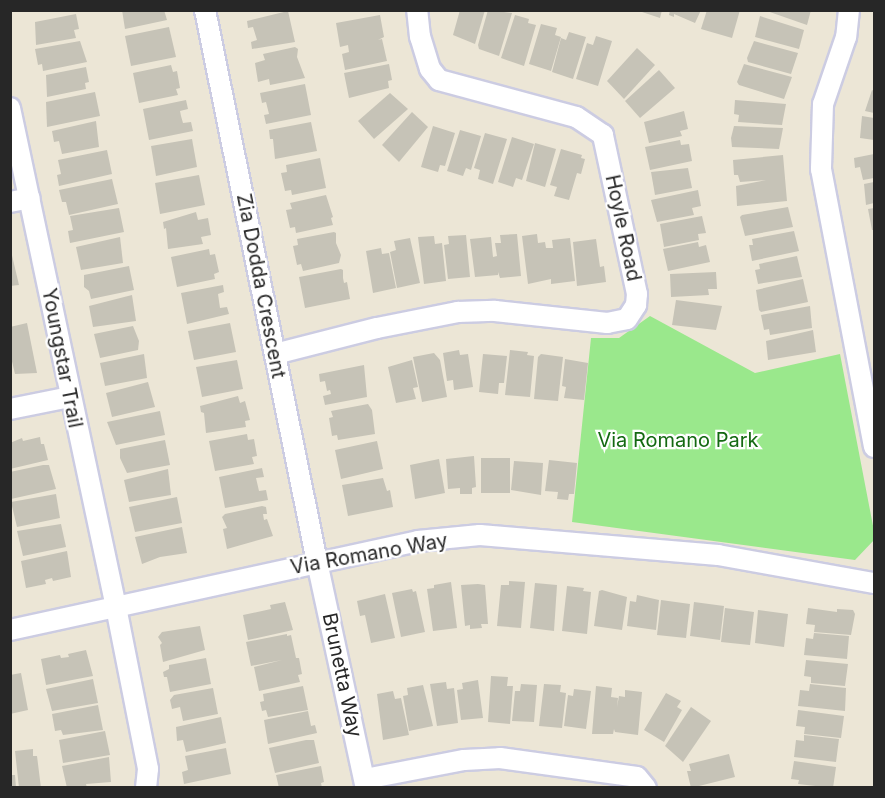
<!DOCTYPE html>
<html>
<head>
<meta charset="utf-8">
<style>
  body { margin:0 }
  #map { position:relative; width:885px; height:798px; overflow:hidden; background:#ece6d6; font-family:Inter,sans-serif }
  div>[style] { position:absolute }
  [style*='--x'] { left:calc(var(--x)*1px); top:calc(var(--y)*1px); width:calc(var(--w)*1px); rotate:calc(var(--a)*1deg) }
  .green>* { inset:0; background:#9ae88c }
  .building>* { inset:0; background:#c6c3b7 }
  .roads { filter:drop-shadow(2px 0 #cccce2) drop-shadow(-2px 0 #cccce2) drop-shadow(0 2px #cccce2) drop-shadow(0 -2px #cccce2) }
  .street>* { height:20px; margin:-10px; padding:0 10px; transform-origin:10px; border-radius:10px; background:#fff }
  span { translate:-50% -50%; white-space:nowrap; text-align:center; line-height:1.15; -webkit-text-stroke:4.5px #fff; paint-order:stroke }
  .street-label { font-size:20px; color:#272727 }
  .park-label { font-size:20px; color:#146912 }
  .frame { position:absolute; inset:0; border:12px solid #272727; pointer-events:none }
</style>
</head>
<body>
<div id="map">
  <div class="green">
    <i style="clip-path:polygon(650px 316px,755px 373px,840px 354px,874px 531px,874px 540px,855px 560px,572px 522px,591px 338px,619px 338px)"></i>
  </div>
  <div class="building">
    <i style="clip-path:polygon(122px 10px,164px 10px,167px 20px,125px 29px)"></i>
    <i style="clip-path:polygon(460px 10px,485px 10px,475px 44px,453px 35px)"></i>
    <i style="clip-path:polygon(488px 10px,512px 13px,499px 56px,479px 49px,478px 45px)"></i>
    <i style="clip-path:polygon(636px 10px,662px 10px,660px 18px)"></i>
    <i style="clip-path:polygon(670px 10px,701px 10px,695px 23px,674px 14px,674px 17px,669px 15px)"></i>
    <i style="clip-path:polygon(707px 10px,740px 10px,732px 38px,701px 29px)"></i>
    <i style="clip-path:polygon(764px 10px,811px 10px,807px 25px)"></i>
    <i style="clip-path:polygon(288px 11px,295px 42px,252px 49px,251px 42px,257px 40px,253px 27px,248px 28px,247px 21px)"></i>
    <i style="clip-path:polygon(76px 14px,79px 29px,74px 30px,76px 38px,36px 45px,35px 22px)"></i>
    <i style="clip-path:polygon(380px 15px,384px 37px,378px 40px,382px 39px,387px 61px,345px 70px,342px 54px,349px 52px,348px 45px,340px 47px,336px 23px)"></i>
    <i style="clip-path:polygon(515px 15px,529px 19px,528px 23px,536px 25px,524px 66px,501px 58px)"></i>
    <i style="clip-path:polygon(760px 16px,804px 30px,799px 49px,755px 37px)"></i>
    <i style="clip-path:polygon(541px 24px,557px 28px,555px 35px,561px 37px,551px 71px,529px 64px)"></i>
    <i style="clip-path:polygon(169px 27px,176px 57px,131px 66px,125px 36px)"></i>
    <i style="clip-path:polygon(569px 32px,586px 37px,573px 79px,552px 72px,561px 38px,566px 40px)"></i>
    <i style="clip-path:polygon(596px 36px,612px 41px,598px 86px,576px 79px,587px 43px,593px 45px)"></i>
    <i style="clip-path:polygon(80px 41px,87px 62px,43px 71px,42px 64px,38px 65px,35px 49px)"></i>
    <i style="clip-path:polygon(754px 41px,798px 53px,791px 74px,748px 62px,747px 58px)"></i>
    <i style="clip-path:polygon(295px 47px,298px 49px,297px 57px,305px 78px,270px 85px,269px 79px,258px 82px,255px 63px,265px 60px,263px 54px)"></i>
    <i style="clip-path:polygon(637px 48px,655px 65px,624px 99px,607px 81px)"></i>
    <i style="clip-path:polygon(389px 64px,392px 80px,388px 81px,389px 88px,349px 98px,344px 73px)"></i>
    <i style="clip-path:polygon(744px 64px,792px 77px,784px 99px,739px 85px,737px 82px)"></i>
    <i style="clip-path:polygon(171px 65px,173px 72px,177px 71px,180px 88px,176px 89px,178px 95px,139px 103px,133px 73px)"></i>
    <i style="clip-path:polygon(86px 67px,89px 82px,85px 83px,86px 89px,47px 97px,46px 75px)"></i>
    <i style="clip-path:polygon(659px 70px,675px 88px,640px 118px,625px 101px)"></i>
    <i style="clip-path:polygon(305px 84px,311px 115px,266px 124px,264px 115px,269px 114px,266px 102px,262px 103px,260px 93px)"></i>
    <i style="clip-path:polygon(872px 90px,874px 91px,874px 113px,865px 111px)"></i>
    <i style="clip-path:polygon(95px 92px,100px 116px,47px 127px,46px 102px)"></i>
    <i style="clip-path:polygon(390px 93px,408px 109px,374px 139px,358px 121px)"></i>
    <i style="clip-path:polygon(186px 100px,188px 109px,180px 111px,181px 116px,183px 123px,191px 122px,193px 131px,149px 140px,143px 109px)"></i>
    <i style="clip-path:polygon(735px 100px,786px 104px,782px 125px,738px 122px,739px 115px,734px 114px)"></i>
    <i style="clip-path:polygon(684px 111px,688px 129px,680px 131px,682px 136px,649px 143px,644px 122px)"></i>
    <i style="clip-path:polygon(412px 112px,428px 127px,399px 162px,382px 145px)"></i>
    <i style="clip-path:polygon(862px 116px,874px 118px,874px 140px,860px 138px)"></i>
    <i style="clip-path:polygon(96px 121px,99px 147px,62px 154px,59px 141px,54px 142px,52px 131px)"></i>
    <i style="clip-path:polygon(311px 122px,317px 151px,275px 159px,273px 139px,270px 139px,269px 130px)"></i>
    <i style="clip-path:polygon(433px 126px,455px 133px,445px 166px,440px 165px,438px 172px,421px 167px)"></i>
    <i style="clip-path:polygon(734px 126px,783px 128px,779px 149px,732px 147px,731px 138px)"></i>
    <i style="clip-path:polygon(460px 130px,481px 136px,471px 170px,466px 168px,463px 176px,447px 171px)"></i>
    <i style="clip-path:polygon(485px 133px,507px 139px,493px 184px,478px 179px,480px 170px,474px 168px)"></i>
    <i style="clip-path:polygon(512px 137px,534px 144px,522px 180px,516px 178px,513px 187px,498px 182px)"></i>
    <i style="clip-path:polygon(192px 139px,197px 167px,156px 176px,151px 146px)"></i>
    <i style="clip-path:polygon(680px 140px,681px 145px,689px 144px,692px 161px,650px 170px,645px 147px)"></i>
    <i style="clip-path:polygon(535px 143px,556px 149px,545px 187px,526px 181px)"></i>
    <i style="clip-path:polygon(561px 149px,582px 155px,581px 158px,585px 159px,581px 174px,577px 173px,569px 200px,554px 196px,557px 187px,550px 185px)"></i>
    <i style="clip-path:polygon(107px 150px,112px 174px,59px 186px,57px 175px,61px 174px,58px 160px)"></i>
    <i style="clip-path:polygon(874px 154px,874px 178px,863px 180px,860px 167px,855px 168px,854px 158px)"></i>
    <i style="clip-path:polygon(783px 155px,787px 201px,737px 206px,736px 186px,766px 180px,740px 182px,738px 175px,734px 175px,733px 160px)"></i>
    <i style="clip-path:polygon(320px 158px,326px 188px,292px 195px,291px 190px,285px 191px,281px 173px,287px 172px,286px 165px)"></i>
    <i style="clip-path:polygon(688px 168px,692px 188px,655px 195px,651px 172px)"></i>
    <i style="clip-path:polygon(199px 175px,205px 205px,160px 214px,155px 183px)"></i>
    <i style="clip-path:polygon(112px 179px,118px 204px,69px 215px,66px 202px,62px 202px,59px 190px)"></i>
    <i style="clip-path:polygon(874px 182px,874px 203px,866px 205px,864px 184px)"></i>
    <i style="clip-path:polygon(698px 190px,701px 206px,692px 208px,694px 215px,657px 222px,651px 200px)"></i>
    <i style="clip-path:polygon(326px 195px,333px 217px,331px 218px,333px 225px,296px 233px,295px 227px,290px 228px,286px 210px,292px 209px,290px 203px)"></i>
    <i style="clip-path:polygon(788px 207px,793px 227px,745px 236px,740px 217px,742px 215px)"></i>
    <i style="clip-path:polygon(119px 208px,124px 232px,70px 243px,68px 231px,73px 230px,70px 216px)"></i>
    <i style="clip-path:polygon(874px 208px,874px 230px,872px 230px,868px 209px)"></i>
    <i style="clip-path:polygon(196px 212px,198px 220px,208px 218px,211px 235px,201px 237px,203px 244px,168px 249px,166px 228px,164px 229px,163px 222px)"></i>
    <i style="clip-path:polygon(702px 216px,706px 233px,698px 234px,699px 240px,664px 247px,660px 224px)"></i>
    <i style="clip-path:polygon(794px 231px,799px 251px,752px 261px,749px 245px,753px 245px,752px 239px)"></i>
    <i style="clip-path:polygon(334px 232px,336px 233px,336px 243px,341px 255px,339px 263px,303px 271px,301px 264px,297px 265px,293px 246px,298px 245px,297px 239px)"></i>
    <i style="clip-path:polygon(517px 234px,521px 276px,500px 278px,498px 272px,498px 275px,475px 277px,470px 239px,491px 237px,493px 257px,497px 256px,495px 243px,501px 243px,500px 235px)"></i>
    <i style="clip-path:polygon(537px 234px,538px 243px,545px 242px,546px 248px,553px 248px,552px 240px,570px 238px,575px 281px,551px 284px,551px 279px,528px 284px,522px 236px)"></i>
    <i style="clip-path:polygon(466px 235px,470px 277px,448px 279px,444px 245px,449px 244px,448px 236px)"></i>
    <i style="clip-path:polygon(434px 236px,435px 244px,442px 243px,446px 281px,424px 284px,418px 237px)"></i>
    <i style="clip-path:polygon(120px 237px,123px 263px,81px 270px,76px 247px)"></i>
    <i style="clip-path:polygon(410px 238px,420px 283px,397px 288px,390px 252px,396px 250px,394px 241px)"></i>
    <i style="clip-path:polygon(596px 239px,600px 267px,604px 266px,606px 282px,577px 286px,573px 242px)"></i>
    <i style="clip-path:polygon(698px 242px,699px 247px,706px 245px,710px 262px,668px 271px,663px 249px)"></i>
    <i style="clip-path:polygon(10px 247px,19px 285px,10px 286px)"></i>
    <i style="clip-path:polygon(381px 248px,382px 254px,389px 253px,396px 288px,373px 293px,366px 251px)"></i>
    <i style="clip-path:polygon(209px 249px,210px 255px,215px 254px,219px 272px,214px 274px,215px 279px,177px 287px,171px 257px)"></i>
    <i style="clip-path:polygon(797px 256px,802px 277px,758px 284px,755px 270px,760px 269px,759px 264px)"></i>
    <i style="clip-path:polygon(129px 266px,134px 290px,91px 299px,89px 291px,84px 287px,84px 275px)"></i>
    <i style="clip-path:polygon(341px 269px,343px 270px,343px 278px,344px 283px,347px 282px,350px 299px,305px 308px,299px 277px)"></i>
    <i style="clip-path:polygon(716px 272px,717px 289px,708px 289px,709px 295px,671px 297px,670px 274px)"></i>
    <i style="clip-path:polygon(803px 279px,808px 302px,761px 312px,759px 310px,756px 290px)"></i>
    <i style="clip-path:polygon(223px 285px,224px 292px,218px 294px,220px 308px,227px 307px,229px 314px,187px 324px,181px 293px)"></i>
    <i style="clip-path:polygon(132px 295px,136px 321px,93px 327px,89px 306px)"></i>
    <i style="clip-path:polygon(676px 300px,722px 306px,716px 330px,672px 325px)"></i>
    <i style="clip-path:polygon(810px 306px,812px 328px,770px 335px,769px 329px,764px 330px,761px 315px)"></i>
    <i style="clip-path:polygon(27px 323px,37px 373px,15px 374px,10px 353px,10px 327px)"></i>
    <i style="clip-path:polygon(230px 323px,236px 352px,194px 360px,188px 331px)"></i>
    <i style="clip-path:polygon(133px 326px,139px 341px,138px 350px,100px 358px,94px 334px)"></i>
    <i style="clip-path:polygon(813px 330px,816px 352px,768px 360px,766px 341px)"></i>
    <i style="clip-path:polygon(459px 350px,460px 355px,468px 354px,473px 387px,454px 390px,453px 380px,447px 381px,443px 353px)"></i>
    <i style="clip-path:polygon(510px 350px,528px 352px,527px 355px,534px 356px,530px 397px,505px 395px)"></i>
    <i style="clip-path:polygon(434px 353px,440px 360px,447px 397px,422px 402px,413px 357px)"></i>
    <i style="clip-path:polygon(144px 354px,147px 378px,105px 386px,100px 363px)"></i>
    <i style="clip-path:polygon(483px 354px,507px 356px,504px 383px,499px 383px,498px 394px,479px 392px)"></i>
    <i style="clip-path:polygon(541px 354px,563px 357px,558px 401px,534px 399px,538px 357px)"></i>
    <i style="clip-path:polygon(565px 359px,588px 363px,584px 400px,564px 398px,566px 387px,562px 386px)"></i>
    <i style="clip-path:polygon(237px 360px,243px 389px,202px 397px,196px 367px)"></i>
    <i style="clip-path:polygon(412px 360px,418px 387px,413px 388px,416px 399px,396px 403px,388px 367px)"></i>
    <i style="clip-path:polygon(364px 365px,367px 397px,325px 405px,323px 396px,331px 394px,330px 390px,327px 391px,325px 381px,320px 382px,319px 374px)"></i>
    <i style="clip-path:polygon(148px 382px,155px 407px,112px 417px,106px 393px)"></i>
    <i style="clip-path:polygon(238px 396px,240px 403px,245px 401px,250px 420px,245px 421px,246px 427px,206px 433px,204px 413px,201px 412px,200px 406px)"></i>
    <i style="clip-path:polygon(368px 404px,372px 410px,375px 434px,338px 440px,337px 435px,332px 436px,329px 418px,333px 417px,331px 411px)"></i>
    <i style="clip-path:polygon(160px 411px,165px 435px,116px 445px,107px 422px)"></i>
    <i style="clip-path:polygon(247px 434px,248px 440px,254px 439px,257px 456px,252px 457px,254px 464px,215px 471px,209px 441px)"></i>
    <i style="clip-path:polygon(40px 437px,41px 444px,44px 444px,48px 460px,10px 469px,10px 443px,22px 438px,23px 441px)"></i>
    <i style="clip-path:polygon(165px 440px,170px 465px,127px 473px,120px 458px,120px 449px)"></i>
    <i style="clip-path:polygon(377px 441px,383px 469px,341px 479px,335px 450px)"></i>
    <i style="clip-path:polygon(474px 456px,476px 487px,472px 488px,472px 494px,460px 494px,460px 488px,448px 489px,446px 459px)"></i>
    <i style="clip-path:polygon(481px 458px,510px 458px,510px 493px,481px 493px)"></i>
    <i style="clip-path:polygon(439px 459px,445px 493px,415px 499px,410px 465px)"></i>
    <i style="clip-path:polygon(549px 460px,577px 463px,574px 494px,569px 494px,568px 500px,557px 499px,558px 492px,545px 491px)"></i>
    <i style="clip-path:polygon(514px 461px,543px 463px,541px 495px,511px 490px)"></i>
    <i style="clip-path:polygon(43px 465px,49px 465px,56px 489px,11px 499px,10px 472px)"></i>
    <i style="clip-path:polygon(262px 468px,264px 477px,256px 478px,259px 491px,266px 490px,268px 500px,225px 508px,219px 477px)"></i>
    <i style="clip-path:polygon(168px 469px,171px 495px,129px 502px,124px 480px)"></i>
    <i style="clip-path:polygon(383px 478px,387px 491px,390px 490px,393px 507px,348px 516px,342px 485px)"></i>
    <i style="clip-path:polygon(56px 494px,60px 518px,17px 527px,11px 502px)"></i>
    <i style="clip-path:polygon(177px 497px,182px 523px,135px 532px,129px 507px)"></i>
    <i style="clip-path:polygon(262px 506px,266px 507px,267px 514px,263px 514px,264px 520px,267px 519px,273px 536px,227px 549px,223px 529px,227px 528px,222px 517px,225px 514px)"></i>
    <i style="clip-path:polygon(61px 524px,66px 547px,23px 556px,17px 531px)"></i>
    <i style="clip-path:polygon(182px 527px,187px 553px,160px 557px,142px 564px,135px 537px)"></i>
    <i style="clip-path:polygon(67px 551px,71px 577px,53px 581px,52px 578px,45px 580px,46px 584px,26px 588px,21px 561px)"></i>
    <i style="clip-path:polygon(509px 581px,525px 582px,521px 628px,497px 626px,501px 585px,509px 585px)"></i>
    <i style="clip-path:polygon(451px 582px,457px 628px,433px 631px,427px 589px,434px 588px,434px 585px)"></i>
    <i style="clip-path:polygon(535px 583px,557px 585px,554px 631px,530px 628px)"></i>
    <i style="clip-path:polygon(478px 584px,485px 585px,488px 624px,481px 624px,482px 628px,470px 629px,470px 625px,465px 626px,461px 585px)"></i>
    <i style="clip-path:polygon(567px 586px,584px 588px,583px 591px,591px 592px,587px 634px,562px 631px)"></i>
    <i style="clip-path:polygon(412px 589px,413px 592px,416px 591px,425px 632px,401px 637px,392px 593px)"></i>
    <i style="clip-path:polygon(602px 590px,627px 597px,622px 630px,594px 626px,599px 591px)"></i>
    <i style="clip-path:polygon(385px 594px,395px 638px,371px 643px,365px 615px,360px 616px,357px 601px)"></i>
    <i style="clip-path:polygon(637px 595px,659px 600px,656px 630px,627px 626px,630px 601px,636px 602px)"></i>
    <i style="clip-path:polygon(661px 600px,690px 604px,686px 638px,657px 635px)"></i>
    <i style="clip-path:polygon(285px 602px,293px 630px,248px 640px,243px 615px,271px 609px,270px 605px)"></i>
    <i style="clip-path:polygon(694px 602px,724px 606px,720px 640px,690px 636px)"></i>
    <i style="clip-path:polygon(725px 608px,754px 612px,750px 645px,721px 642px)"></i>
    <i style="clip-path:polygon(808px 608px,837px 612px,837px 609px,853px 610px,855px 614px,851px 635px,814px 632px,815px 625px,806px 624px)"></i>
    <i style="clip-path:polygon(758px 610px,788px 614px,784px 647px,755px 643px)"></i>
    <i style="clip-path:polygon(200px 626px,205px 650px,163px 662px,160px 645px,162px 643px,158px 637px,162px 632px)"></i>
    <i style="clip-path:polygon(814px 633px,849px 636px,847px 659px,804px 655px,806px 638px,813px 639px)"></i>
    <i style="clip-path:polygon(287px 634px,287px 636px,291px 635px,296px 658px,299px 658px,302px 674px,298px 675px,300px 682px,259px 691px,254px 667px,282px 660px,251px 666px,246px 642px)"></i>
    <i style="clip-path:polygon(86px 650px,93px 676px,46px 685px,41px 659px,60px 655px,61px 658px,69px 657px,68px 654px)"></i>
    <i style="clip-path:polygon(206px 658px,211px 684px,170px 692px,167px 677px,164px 677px,163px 672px,169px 669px,169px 665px)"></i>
    <i style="clip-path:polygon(806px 660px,848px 664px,845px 686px,811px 683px,811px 677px,804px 676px)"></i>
    <i style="clip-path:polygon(21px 673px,28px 710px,10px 714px,10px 675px)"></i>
    <i style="clip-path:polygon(491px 676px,508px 677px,507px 686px,513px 686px,510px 724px,488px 722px)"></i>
    <i style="clip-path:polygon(93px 679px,98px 703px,52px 711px,46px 689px)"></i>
    <i style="clip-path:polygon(478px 680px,483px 718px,461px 720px,457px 690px,463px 689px,462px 683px)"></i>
    <i style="clip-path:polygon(446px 682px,447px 689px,454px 688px,458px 723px,437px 726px,430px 684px)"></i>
    <i style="clip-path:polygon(521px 684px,537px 685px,534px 722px,512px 721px,515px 691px,520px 691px)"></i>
    <i style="clip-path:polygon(544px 684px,561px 685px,560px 692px,566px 693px,562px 728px,539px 726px)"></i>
    <i style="clip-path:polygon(810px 684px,846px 688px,845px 711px,798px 706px,800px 690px,809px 691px)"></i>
    <i style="clip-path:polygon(423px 685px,433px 726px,409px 731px,403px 696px,408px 695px,407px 688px)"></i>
    <i style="clip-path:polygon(303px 686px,308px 710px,268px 717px,266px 710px,262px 711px,260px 702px,264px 701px,263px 694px)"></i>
    <i style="clip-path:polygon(596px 686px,612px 688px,611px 697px,618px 698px,617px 707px,619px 696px,625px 697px,625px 690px,642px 692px,638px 735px,615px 732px,614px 729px,613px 734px,592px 734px)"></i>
    <i style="clip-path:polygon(213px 688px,218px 714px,183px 721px,180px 707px,172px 709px,170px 700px,174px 695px)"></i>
    <i style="clip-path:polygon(574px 689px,591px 691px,586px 729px,564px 726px,568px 695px,573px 696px)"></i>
    <i style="clip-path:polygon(393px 691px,395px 699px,401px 698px,409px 735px,383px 740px,377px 694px)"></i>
    <i style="clip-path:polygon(666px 693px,681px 701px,677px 707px,682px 710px,664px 742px,644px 730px)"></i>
    <i style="clip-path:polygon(98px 705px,103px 730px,63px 735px,61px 730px,55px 731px,52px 714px)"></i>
    <i style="clip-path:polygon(691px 707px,711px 721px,683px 762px,665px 746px)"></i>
    <i style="clip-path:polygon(798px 710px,844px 716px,841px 738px,804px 734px,805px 727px,796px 726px)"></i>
    <i style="clip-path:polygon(308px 711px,311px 726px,315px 725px,317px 733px,268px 744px,264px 720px)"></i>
    <i style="clip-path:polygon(221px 717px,226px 743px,186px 752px,183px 740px,177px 741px,176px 727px)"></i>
    <i style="clip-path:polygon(105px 731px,110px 755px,63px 763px,59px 740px)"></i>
    <i style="clip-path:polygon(804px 735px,839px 739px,836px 762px,794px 757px,796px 740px,804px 741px)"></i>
    <i style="clip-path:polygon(306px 740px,314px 740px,319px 763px,275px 773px,269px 748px)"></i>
    <i style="clip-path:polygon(226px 748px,231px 774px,184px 784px,182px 772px,188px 770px,185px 756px)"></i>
    <i style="clip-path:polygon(33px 749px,33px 756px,37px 756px,41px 788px,19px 788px,15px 751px)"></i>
    <i style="clip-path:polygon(729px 754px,735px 777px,691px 788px,687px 771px,691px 771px,689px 764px)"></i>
    <i style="clip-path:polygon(109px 757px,111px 782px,86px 784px,87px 788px,67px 788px,62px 766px)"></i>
    <i style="clip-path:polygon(794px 761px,836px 767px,833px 788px,798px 784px,799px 780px,791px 779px)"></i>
    <i style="clip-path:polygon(321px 766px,324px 782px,321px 783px,322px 788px,279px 788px,276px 775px)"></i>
    <i style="clip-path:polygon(10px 775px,15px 775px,16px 788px,10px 788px)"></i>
  </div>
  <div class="roads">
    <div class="street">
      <i style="--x:205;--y:10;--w:563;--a:78.53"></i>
      <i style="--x:317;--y:562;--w:231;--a:77.8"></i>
      <i style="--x:849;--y:10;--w:27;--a:96"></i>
      <i style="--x:846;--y:37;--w:71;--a:108.9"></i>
      <i style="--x:823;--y:104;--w:65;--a:91.8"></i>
      <i style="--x:821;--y:169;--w:283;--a:79.2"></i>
      <i style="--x:10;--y:108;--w:510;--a:78.01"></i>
      <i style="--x:116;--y:607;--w:165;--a:78.8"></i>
      <i style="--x:148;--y:769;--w:19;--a:96"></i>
      <i style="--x:10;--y:202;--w:20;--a:-11"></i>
      <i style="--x:275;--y:354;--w:105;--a:-14.3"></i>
      <i style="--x:377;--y:328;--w:83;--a:-11.2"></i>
      <i style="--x:458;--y:312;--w:37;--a:-2"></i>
      <i style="--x:495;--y:311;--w:113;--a:6.1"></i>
      <i style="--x:607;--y:323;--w:20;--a:-11"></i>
      <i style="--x:627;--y:319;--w:17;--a:-57"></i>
      <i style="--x:636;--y:305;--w:11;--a:-85"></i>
      <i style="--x:637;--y:294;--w:163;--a:-102.1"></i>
      <i style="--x:603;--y:135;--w:32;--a:-146"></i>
      <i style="--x:576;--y:117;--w:142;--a:-164.9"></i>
      <i style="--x:439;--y:80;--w:14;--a:-129"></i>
      <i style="--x:430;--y:69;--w:34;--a:-107"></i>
      <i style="--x:420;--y:37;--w:27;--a:-96"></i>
      <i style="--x:10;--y:409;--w:61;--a:-11.3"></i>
      <i style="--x:10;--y:630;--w:418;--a:-12.3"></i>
      <i style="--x:418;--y:541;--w:62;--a:-5.5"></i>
      <i style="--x:480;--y:535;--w:239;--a:4.8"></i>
      <i style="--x:718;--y:555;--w:158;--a:10.2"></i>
      <i style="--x:365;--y:779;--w:101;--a:-10.9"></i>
      <i style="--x:464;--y:760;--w:36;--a:-3"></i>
      <i style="--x:500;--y:758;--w:138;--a:7.9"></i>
      <i style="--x:637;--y:777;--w:14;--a:51"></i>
    </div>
  </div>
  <div class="street-label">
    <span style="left:623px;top:228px;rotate:78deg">Hoyle Road</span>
    <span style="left:261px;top:286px;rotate:79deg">Zia Dodda Crescent</span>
    <span style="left:62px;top:358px;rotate:79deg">Youngstar Trail</span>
    <span style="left:369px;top:554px;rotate:-10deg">Via Romano Way</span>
    <span style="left:342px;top:675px;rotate:78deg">Brunetta Way</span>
  </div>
  <div class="park-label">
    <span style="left:678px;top:440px">Via Romano Park</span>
  </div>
  <div class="frame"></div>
</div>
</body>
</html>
